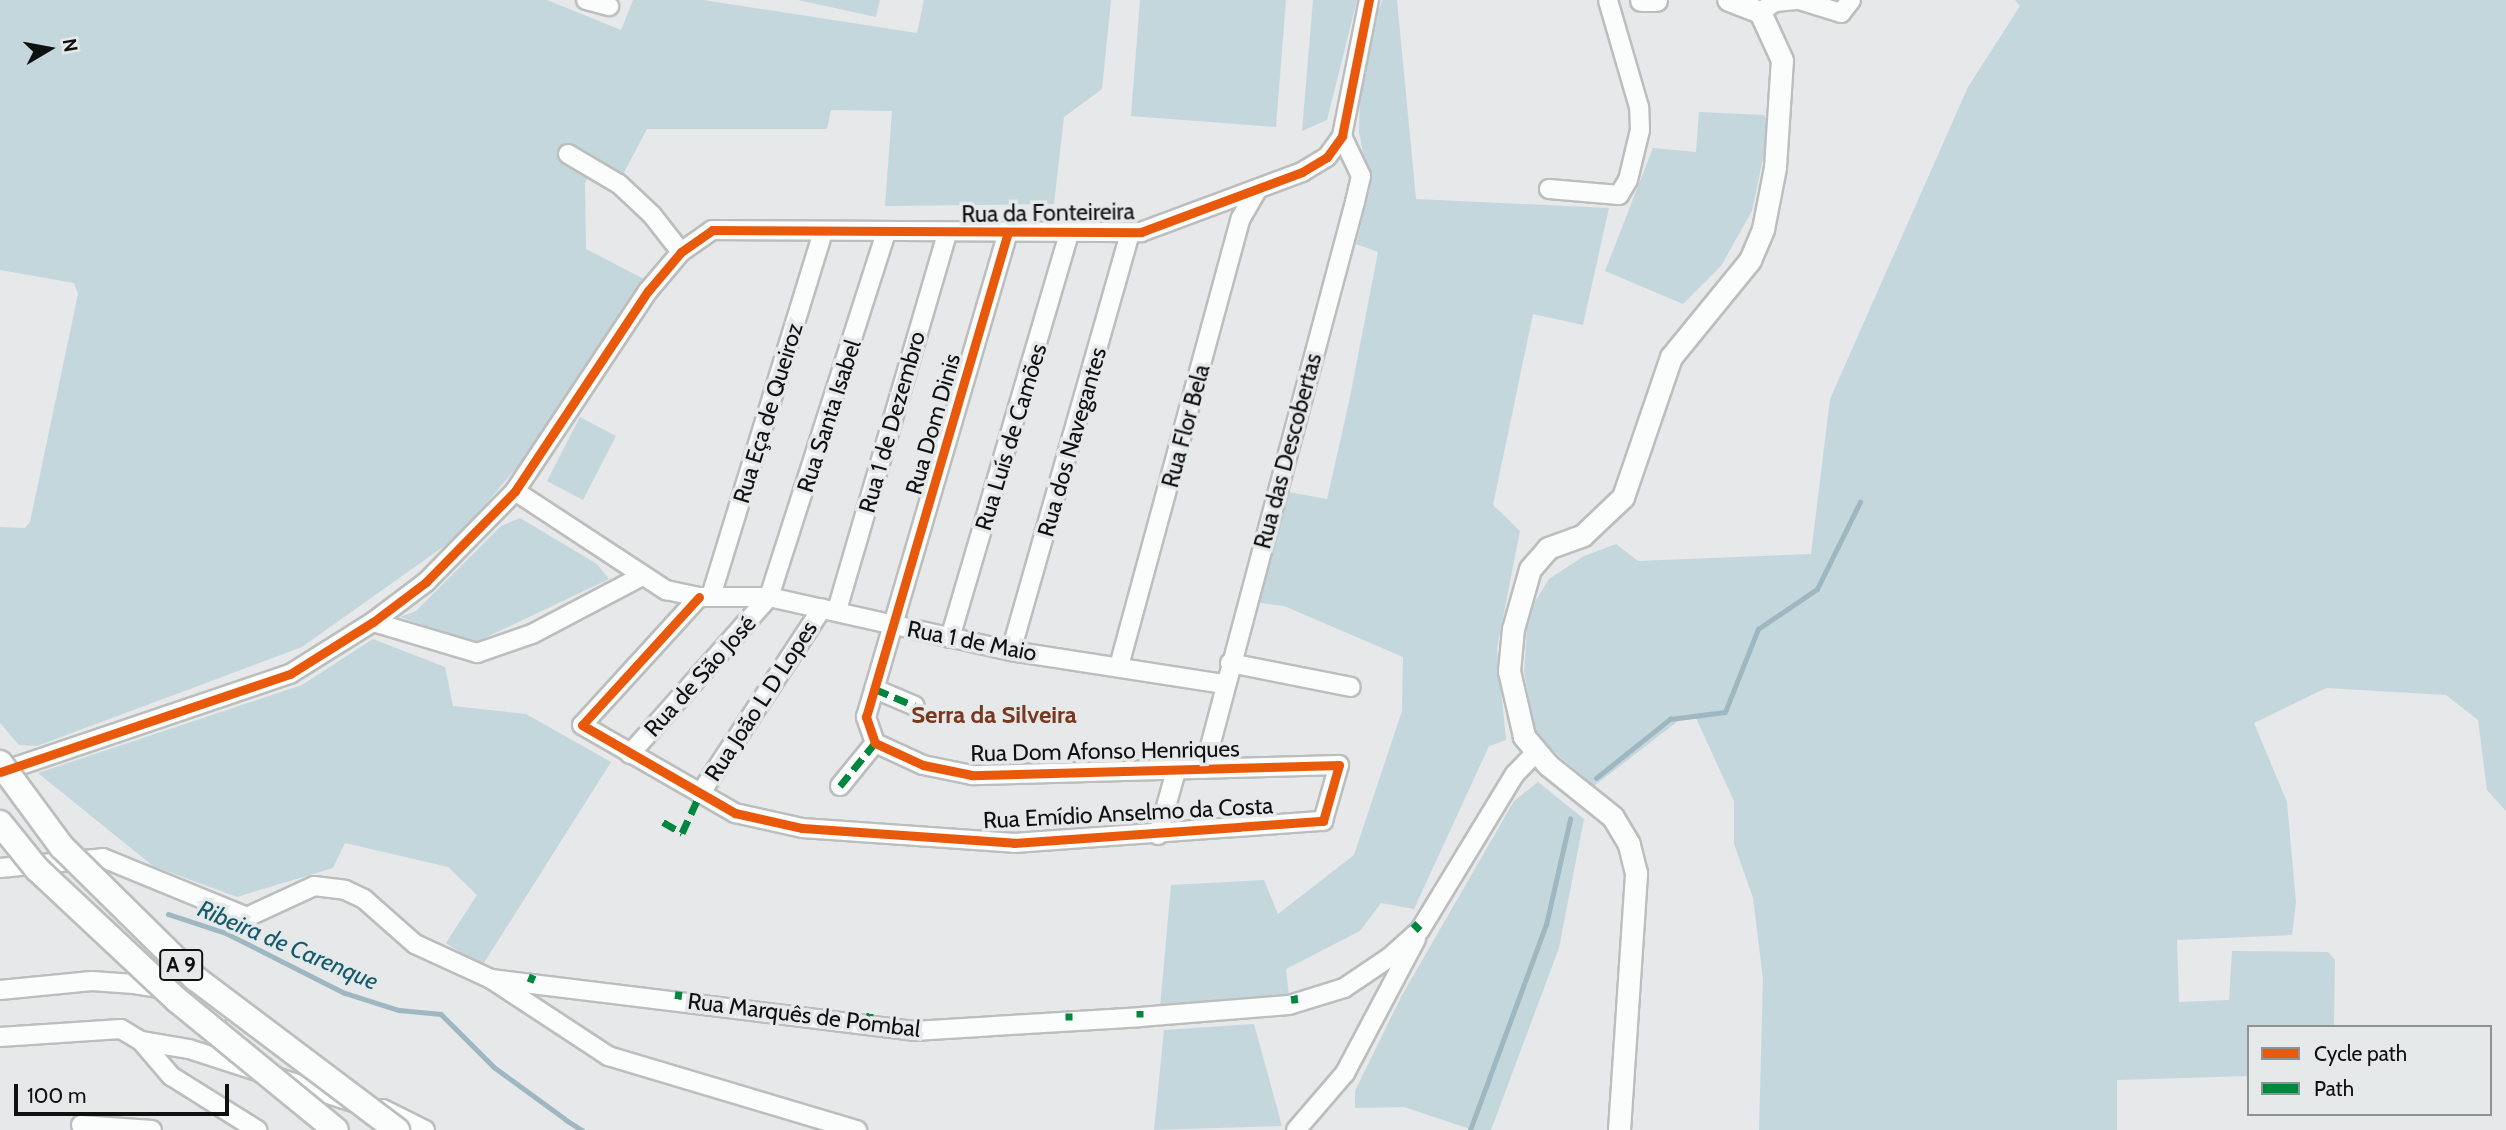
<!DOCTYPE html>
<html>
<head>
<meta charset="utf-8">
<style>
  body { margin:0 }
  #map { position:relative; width:2506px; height:1130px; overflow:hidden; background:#e6e8e9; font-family:Cabin,sans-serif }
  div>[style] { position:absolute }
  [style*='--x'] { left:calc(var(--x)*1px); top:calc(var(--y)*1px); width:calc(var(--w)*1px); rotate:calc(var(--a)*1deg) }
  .green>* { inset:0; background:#c4d7dd }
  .stream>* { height:4.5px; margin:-2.25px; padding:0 2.25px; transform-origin:2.25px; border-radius:2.25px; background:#9fb7c0 }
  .roads { filter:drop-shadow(2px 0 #bcbebe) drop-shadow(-2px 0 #bcbebe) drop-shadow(0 2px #bcbebe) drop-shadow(0 -2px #bcbebe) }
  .minor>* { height:18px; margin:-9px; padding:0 9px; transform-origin:9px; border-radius:9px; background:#fbfcfc }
  .major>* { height:21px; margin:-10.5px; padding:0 10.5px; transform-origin:10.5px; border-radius:10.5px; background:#fbfcfc }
  .bridges { filter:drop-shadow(2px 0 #bcbebe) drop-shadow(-2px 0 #bcbebe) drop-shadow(0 2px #bcbebe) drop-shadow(0 -2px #bcbebe) }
  .highway-bridge>* { height:24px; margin:-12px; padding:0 12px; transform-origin:12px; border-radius:12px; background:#fbfcfc }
  .quiet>* { height:7px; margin-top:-3.5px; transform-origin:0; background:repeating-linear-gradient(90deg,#00873e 0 14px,transparent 0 21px) }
  .cycleway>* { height:9px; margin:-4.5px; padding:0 4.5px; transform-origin:4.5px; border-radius:4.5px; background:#e8590c }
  span { translate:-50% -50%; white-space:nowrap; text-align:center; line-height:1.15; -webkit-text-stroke:7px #e5e9ea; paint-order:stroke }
  .shield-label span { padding:2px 5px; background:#e5e9ea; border:2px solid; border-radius:5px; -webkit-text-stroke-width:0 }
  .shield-label { font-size:21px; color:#0f1010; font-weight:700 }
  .street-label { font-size:23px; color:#0f1010 }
  .neighbourhood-label { font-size:24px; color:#7a371f; font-weight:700 }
  .water-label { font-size:24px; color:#14596b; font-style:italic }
  .legend { position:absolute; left:2247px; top:1025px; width:245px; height:91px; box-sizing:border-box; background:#e5e9ea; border:2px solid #8f9293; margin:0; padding:9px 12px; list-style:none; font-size:21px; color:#0f1010 }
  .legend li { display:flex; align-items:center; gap:14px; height:35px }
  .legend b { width:35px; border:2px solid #8f9293 }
  .north { position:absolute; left:14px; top:14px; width:70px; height:70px; -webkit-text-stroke:5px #e5e9ea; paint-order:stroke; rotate:80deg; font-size:19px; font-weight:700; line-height:28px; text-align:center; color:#0f1010 }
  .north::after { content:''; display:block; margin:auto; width:24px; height:32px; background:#0f1010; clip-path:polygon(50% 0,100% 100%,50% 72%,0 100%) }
  .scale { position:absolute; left:14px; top:1084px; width:215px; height:32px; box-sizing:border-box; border:4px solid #0f1010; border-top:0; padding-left:9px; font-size:21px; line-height:24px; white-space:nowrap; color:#0f1010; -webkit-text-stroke:5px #e5e9ea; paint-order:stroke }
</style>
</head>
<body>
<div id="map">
  <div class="green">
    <i style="clip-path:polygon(0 0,547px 0,621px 30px,633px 0,703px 0,917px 33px,924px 0,1111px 0,1102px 89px,1064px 117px,1054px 204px,885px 206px,892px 111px,831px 110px,827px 129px,647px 129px,622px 176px,597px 158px,585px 183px,586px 249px,644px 279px,519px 465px,457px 537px,302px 647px,37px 746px,19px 745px,0 723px,0 527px,25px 528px,30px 522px,78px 294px,74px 283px,0 270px)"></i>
    <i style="clip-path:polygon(798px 0,880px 0,876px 17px)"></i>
    <i style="clip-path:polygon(1140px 0,1286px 0,1276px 127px,1131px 116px)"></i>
    <i style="clip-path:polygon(1313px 0,1357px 0,1327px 120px,1302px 131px)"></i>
    <i style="clip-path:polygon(1382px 0,1397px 0,1416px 199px,1609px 208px,1583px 325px,1533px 314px,1493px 505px,1520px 531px,1497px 648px,1506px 740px,1489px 746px,1414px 909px,1381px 903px,1360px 931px,1286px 969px,1289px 996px,1160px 1007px,1171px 885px,1264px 880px,1278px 914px,1354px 855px,1402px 711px,1403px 657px,1284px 606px,1254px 602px,1288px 492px,1327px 499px,1349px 402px,1378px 252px,1356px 244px,1370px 189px,1359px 132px,1361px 61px)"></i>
    <i style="clip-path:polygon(2015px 0,2506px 0,2506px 811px,2487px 790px,2478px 720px,2446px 695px,2326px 688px,2254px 723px,2287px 802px,2296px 902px,2292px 935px,2177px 940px,2179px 1002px,2229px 1000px,2232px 951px,2328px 952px,2335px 960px,2334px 1027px,2249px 1027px,2249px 1076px,2117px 1080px,2117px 1130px,1759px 1130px,1763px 979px,1753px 898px,1734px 844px,1734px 801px,1695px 716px,1682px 718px,1594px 786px,1542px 741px,1533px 725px,1524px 672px,1528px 613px,1549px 579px,1584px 556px,1616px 544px,1638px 561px,1811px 554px,1830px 399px,1968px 87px,2020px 6px)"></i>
    <i style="clip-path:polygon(1699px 112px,1764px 115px,1770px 125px,1752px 211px,1721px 266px,1683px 304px,1605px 271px,1653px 148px,1696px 152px)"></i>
    <i style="clip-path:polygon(580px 417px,616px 436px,583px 500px,547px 481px)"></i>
    <i style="clip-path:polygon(520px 518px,597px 564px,609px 579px,474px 643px,400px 617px,416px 611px,501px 526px)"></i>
    <i style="clip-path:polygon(373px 639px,445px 667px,453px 706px,526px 714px,611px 762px,482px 966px,446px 943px,477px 895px,448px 867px,345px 843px,333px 868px,237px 897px,153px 866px,38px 773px,302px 685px)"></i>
    <i style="clip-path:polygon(1538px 782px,1584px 819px,1559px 948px,1491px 1130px,1473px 1130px,1404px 1107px,1355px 1108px,1355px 1091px,1401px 997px,1514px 801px)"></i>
    <i style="clip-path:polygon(1254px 1024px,1282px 1126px,1154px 1130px,1164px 1030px)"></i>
  </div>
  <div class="stream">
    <i style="--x:1596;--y:778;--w:95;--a:-38.6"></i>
    <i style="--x:1670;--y:719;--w:55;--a:-7.3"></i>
    <i style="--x:1725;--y:712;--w:89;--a:-68.3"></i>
    <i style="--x:1758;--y:629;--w:71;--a:-34.1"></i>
    <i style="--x:1817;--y:589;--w:97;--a:-63.7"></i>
    <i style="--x:168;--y:914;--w:61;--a:18.1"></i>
    <i style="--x:226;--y:933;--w:133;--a:26.8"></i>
    <i style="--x:345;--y:993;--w:57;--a:17.5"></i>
    <i style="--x:399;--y:1010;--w:42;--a:5.4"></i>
    <i style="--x:441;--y:1014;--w:75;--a:45"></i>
    <i style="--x:494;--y:1067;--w:87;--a:36.1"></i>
    <i style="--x:566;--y:1120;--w:19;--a:32"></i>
    <i style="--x:1470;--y:1130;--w:219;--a:-69.7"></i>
    <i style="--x:1546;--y:925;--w:109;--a:-77.2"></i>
  </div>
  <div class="roads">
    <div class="minor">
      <i style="--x:586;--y:0;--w:24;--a:15"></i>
      <i style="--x:1760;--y:12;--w:18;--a:-34"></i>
      <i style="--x:1775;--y:2;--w:24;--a:-5"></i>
      <i style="--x:1799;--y:0;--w:44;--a:17.2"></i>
      <i style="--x:1841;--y:13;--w:16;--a:-52"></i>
      <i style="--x:568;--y:154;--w:59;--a:30.5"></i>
      <i style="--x:619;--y:184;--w:45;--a:43.2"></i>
      <i style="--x:652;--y:215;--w:47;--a:51.9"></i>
      <i style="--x:1549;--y:189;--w:70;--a:4.9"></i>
      <i style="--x:1619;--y:195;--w:17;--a:-59"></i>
      <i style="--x:1628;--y:180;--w:51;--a:-76.5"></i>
      <i style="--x:1640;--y:130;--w:23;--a:-92"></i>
      <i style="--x:1639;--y:107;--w:111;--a:-106.2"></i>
      <i style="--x:515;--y:491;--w:181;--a:33.3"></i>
      <i style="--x:666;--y:590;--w:34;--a:12"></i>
      <i style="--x:699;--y:597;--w:70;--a:0"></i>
      <i style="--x:769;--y:597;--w:248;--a:12.6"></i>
      <i style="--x:1011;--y:651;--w:216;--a:8.8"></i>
      <i style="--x:711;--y:596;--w:382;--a:-72.9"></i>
      <i style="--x:699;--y:597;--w:173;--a:132.4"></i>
      <i style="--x:582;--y:725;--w:177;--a:29.9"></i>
      <i style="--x:735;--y:813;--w:69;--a:12.6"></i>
      <i style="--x:802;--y:828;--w:213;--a:4"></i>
      <i style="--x:1014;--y:843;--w:310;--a:-4.1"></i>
      <i style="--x:1323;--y:821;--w:58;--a:-74.1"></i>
      <i style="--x:1339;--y:765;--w:367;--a:178.4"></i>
      <i style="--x:972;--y:775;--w:50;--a:-168.5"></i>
      <i style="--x:923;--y:765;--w:53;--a:-155.4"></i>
      <i style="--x:875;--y:743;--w:28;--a:-109"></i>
      <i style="--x:866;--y:717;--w:505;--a:-73.68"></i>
      <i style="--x:837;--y:610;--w:392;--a:-73.7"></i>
      <i style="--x:373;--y:622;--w:109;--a:16.6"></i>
      <i style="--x:477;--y:653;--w:58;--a:-19.1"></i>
      <i style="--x:532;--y:634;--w:124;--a:-27.8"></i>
      <i style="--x:950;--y:638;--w:421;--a:-73.6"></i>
      <i style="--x:1011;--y:651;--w:435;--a:-74.1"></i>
      <i style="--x:1230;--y:663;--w:123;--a:11.2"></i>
      <i style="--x:1119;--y:666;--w:464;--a:-74.8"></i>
      <i style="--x:1241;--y:218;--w:34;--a:-60"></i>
      <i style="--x:875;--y:689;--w:43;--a:23"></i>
      <i style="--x:630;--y:754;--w:210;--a:-48.5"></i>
      <i style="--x:769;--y:597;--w:382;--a:-72.2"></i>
      <i style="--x:1204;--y:769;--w:587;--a:-75.09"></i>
      <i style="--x:1355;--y:202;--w:27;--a:-77"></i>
      <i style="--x:1361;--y:176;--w:44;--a:-115.4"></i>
      <i style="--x:0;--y:772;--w:306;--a:-18.7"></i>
      <i style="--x:290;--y:674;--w:98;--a:-32.1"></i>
      <i style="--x:373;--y:622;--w:66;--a:-37"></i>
      <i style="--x:426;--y:582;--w:127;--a:-45.6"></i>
      <i style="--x:515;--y:491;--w:240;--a:-56.4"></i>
      <i style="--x:648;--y:291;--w:51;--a:-49.8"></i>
      <i style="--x:681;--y:252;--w:38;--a:-35"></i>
      <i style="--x:712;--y:230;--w:429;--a:0.3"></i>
      <i style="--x:1141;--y:232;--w:172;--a:-20.4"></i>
      <i style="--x:1302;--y:172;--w:29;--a:-31"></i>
      <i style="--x:1327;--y:157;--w:26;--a:-54"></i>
      <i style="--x:1342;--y:136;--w:139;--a:-78.8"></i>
      <i style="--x:840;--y:786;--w:55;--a:-50.9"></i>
      <i style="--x:700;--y:794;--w:222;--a:-56.7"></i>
      <i style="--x:1158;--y:835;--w:66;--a:-74.3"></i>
      <i style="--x:0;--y:868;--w:103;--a:-5.5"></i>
      <i style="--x:103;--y:858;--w:156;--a:22.3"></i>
      <i style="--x:247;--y:917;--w:74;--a:-24.8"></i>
      <i style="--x:314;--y:886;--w:31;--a:7"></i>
      <i style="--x:345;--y:890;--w:21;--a:25"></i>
      <i style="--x:364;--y:899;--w:68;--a:41.4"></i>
      <i style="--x:415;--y:944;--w:84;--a:24.7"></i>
      <i style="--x:491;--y:979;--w:426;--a:7"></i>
      <i style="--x:914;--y:1031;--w:226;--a:-3.5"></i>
      <i style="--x:1140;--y:1017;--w:149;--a:-4.6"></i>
      <i style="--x:1289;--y:1005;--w:58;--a:-17.2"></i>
      <i style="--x:1344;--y:988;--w:55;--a:-34"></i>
      <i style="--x:1390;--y:957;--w:40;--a:-42"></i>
      <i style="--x:1420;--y:930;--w:183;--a:-58.7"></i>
      <i style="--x:1515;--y:774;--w:29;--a:-46"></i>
      <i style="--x:491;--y:979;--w:140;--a:33.3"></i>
      <i style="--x:608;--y:1056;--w:260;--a:16.6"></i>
      <i style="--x:0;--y:990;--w:92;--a:-5.6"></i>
      <i style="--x:92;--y:981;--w:42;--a:4.1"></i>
      <i style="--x:134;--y:984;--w:39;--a:9"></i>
      <i style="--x:173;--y:990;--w:53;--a:23.2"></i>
      <i style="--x:0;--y:1037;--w:121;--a:-3.8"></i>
      <i style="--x:121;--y:1029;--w:23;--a:31"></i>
      <i style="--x:141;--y:1041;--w:46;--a:49.4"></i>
      <i style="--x:171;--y:1076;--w:102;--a:32.1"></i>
      <i style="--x:141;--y:1041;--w:49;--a:9.5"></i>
      <i style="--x:189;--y:1049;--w:176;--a:17.9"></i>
      <i style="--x:383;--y:1109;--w:47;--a:26.6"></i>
      <i style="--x:81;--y:1125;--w:71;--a:4"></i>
      <i style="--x:1296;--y:1130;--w:75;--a:-49.3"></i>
      <i style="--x:1345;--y:1073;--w:152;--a:-62.1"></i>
    </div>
    <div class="major">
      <i style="--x:1641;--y:0;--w:15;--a:0"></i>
      <i style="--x:1619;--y:1130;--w:258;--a:-86.2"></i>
      <i style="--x:1636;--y:873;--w:30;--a:-104"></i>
      <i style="--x:1629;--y:844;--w:31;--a:-121"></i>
      <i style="--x:1613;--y:817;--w:83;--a:-141.3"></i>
      <i style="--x:1548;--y:765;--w:38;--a:-130"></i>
      <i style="--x:1524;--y:736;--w:67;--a:-103"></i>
      <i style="--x:1509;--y:671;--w:42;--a:-84.6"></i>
      <i style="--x:1513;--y:629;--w:62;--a:-74.2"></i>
      <i style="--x:1530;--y:569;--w:28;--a:-49"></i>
      <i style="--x:1548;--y:548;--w:37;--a:-20"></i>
      <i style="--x:1583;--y:535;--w:55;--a:-43.5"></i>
      <i style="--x:1623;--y:497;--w:148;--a:-71.1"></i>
      <i style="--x:1671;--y:357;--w:125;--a:-50.8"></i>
      <i style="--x:1750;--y:260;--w:34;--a:-67"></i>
      <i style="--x:1763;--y:229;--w:63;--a:-79"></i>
      <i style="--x:1775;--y:167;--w:107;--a:-86.3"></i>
      <i style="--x:1782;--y:60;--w:53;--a:-114.6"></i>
      <i style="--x:1760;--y:12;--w:34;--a:-159"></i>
    </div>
  </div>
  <div class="bridges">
    <div class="highway-bridge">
      <i style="--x:0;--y:763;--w:104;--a:53.6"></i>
      <i style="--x:62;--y:847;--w:187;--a:44.6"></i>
      <i style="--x:195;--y:978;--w:253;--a:37"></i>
      <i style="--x:0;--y:823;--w:59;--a:51.2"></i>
      <i style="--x:37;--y:869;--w:192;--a:43.1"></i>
      <i style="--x:177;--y:1000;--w:205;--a:39.3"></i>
    </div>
  </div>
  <div class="quiet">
    <i style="--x:875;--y:689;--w:43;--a:23"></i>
    <i style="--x:840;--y:786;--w:55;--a:-50.9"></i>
    <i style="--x:663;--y:822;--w:22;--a:30"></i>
    <i style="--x:682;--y:833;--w:43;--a:-65.2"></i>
    <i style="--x:1413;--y:923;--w:10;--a:45"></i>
    <i style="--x:530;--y:982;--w:8;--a:-67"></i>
    <i style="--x:1294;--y:995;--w:8;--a:83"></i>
    <i style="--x:678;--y:999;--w:8;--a:-83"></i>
    <i style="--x:756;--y:1010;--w:8;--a:-83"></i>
    <i style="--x:1140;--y:1010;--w:7;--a:90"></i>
    <i style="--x:1069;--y:1013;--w:7;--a:90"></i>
    <i style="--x:791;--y:1015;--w:8;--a:-83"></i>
    <i style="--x:869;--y:1027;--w:15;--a:-86"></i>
  </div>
  <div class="cycleway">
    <i style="--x:699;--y:597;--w:173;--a:132.4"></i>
    <i style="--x:582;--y:725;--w:177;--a:29.9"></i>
    <i style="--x:735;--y:813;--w:69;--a:12.6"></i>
    <i style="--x:802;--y:828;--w:213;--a:4"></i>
    <i style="--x:1014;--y:843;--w:310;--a:-4.1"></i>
    <i style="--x:1323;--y:821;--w:58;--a:-74.1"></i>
    <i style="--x:1339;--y:765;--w:367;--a:178.4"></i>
    <i style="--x:972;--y:775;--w:50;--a:-168.5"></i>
    <i style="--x:923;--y:765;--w:53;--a:-155.4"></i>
    <i style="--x:875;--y:743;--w:28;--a:-109"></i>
    <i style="--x:866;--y:717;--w:505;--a:-73.68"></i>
    <i style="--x:0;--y:772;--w:306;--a:-18.7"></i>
    <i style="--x:290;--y:674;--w:98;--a:-32.1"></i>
    <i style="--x:373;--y:622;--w:66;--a:-37"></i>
    <i style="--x:426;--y:582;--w:127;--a:-45.6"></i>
    <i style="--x:515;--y:491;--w:240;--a:-56.4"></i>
    <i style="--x:648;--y:291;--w:51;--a:-49.8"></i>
    <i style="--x:681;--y:252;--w:38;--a:-35"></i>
    <i style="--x:712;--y:230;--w:429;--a:0.3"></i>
    <i style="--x:1141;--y:232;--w:172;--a:-20.4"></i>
    <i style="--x:1302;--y:172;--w:29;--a:-31"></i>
    <i style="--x:1327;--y:157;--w:26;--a:-54"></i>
    <i style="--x:1342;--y:136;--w:139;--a:-78.8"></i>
  </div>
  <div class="shield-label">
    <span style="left:181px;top:965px">A 9</span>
  </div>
  <div class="street-label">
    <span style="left:1048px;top:213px;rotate:-1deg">Rua da Fonteireira</span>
    <span style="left:768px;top:413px;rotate:-73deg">Rua Eça de Queiroz</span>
    <span style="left:829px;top:416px;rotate:-72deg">Rua Santa Isabel</span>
    <span style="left:892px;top:422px;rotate:-74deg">Rua 1 de Dezembro</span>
    <span style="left:933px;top:424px;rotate:-74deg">Rua Dom Dinis</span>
    <span style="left:1186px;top:426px;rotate:-75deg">Rua Flor Bela</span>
    <span style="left:1011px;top:437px;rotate:-73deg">Rua Luís de Camões</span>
    <span style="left:1072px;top:442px;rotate:-74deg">Rua dos Navegantes</span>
    <span style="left:1288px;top:451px;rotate:-75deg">Rua das Descobertas</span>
    <span style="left:972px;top:641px;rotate:11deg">Rua 1 de Maio</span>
    <span style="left:700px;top:676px;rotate:-48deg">Rua de São José</span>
    <span style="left:761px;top:701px;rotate:-57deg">Rua João L D Lopes</span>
    <span style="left:1105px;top:751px;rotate:-1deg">Rua Dom Afonso Henriques</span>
    <span style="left:1128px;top:813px;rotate:-3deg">Rua Emídio Anselmo da Costa</span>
    <span style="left:804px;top:1015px;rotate:7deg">Rua Marquês de Pombal</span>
  </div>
  <div class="neighbourhood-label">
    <span style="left:994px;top:715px">Serra da Silveira</span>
  </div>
  <div class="water-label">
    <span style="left:288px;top:945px;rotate:23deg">Ribeira de Carenque</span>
  </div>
  <ul class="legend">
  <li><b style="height:9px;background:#e8590c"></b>Cycle path</li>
  <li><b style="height:9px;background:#00873e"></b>Path</li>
  </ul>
  <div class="north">N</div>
  <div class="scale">100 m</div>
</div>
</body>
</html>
